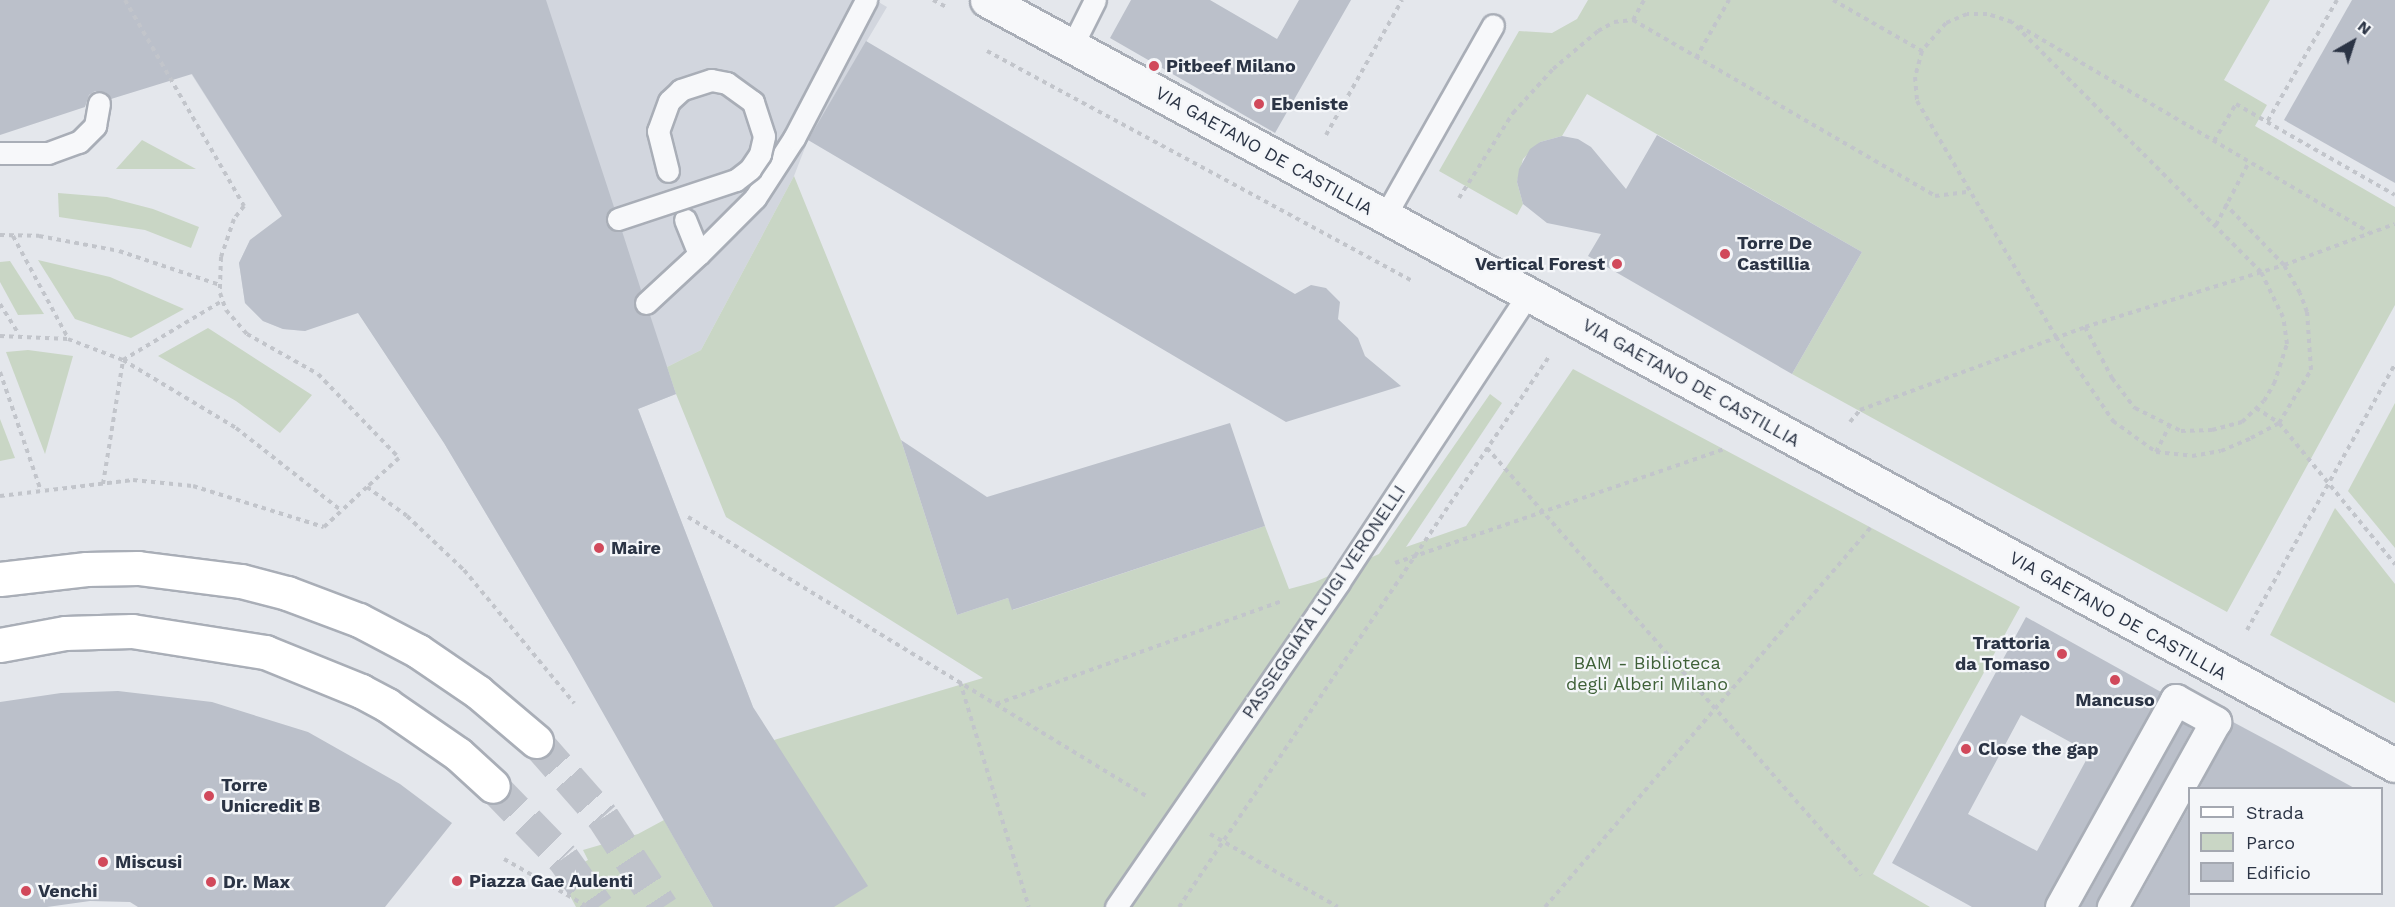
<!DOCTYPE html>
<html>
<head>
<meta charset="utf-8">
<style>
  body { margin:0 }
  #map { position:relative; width:2395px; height:907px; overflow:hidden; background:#e4e7ec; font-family:"Work Sans",sans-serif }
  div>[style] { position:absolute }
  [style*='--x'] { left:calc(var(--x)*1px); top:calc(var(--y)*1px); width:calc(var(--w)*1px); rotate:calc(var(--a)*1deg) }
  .built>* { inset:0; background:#d2d6de }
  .green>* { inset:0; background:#c9d6c5 }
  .building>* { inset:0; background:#bbc0ca }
  .secondary-tunnel>* { height:33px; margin-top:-16.5px; transform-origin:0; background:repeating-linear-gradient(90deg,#bfc3cb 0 33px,transparent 0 49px) }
  .path>* { height:4px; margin-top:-2px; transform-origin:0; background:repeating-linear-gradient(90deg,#c2c5cb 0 4.5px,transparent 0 9px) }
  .roads { filter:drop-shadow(2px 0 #a9aeb7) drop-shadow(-2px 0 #a9aeb7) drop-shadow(0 2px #a9aeb7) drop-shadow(0 -2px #a9aeb7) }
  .service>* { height:21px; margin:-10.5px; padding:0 10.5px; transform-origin:10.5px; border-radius:10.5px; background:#f7f8fa }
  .pedestrian>* { height:30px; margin:-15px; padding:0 15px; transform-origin:15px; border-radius:15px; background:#f7f8fa }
  .minor>* { height:33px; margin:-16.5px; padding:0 16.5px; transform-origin:16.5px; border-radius:16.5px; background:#f7f8fa }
  .secondary>* { height:33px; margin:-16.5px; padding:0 16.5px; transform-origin:16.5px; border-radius:16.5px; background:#fff }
  .bridges { filter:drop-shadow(2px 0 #a9aeb7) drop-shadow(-2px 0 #a9aeb7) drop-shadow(0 2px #a9aeb7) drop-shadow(0 -2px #a9aeb7) }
  .service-bridge>* { height:21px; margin:-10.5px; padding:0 10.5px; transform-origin:10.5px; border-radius:10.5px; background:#f7f8fa }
  .dots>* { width:16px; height:16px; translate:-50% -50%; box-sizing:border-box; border:3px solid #f4f6f9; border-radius:50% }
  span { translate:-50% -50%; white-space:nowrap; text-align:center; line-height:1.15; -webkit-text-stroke:4.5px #f4f6f9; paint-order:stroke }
  .poi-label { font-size:18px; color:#2b3445; font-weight:700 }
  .left { translate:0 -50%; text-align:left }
  .right { translate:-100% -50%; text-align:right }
  .street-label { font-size:18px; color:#2b3445 }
  .park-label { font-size:18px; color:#3f6138 }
  .legend { position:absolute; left:2188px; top:787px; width:195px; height:108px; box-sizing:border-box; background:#f4f6f9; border:2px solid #a4a8b1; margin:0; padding:8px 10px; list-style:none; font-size:18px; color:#2b3445 }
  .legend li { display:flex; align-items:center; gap:12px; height:30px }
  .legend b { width:30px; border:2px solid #a4a8b1 }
  .north { position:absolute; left:2323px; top:12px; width:60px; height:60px; -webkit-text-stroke:4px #f4f6f9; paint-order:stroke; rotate:39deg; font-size:16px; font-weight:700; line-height:24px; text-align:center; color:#2b3445 }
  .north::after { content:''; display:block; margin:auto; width:21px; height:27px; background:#2b3445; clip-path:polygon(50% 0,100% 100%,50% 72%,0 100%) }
</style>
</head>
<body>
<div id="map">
  <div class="built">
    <i style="clip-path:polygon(144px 0,875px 0,887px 7px,808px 140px,794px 176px,701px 350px,667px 367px,676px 394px,638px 409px,753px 707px,569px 653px,444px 443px,352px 303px,305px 331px,283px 329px,263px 321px,245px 303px,239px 263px,250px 240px,282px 216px)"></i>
  </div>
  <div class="green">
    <i style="clip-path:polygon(1588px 0,2270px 0,2224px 80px,2267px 105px,2255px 126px,2395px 207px,2395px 305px,2227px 612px,1792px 374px,1862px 252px,1587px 94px,1562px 136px,1540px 142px,1523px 159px,1517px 182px,1523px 204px,1517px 215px,1439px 171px,1519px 31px,1552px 33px,1577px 19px)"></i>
    <i style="clip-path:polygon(142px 140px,196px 169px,116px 169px)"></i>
    <i style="clip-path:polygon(794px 176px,901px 440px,957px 615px,1008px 598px,1013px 610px,1265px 526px,1289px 589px,1315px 582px,1379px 554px,1490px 394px,1502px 403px,1406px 547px,1466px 526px,1573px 369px,2020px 607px,1873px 874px,1930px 907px,834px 907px,774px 740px,983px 678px,726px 517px,676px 394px,667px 367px,701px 350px)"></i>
    <i style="clip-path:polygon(58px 193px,107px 197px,153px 209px,199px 227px,191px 248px,145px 230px,59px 217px)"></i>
    <i style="clip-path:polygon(38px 260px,110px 277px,184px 309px,131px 338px,75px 319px)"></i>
    <i style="clip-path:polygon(10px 261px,44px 314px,18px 315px,0 282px,0 262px)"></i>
    <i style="clip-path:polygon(208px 328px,312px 395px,280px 433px,236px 401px,158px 356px)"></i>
    <i style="clip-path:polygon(28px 350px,73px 356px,45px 454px,6px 352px)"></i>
    <i style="clip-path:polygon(2395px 403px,2395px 548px,2348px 491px)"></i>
    <i style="clip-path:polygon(0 419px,15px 458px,0 461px)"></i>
    <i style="clip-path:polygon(2335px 508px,2395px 584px,2395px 703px,2270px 635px)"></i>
    <i style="clip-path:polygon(664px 820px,713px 907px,576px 907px,559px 875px,588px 860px,583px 850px,638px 834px)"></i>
  </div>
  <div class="building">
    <i style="clip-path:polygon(0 0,546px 0,614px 207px,606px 216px,606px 224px,615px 231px,622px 231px,641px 290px,634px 306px,642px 315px,650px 315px,676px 394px,638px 409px,753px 707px,868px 886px,834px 907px,713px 907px,569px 653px,444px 443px,358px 313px,305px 331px,283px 329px,263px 321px,245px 303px,239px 263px,250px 240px,282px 216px,192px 74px,111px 99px,107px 93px,95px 91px,89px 95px,85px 107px,0 135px)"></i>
    <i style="clip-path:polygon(1131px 0,1210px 0,1277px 39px,1299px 0,1351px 0,1275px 133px,1110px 38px)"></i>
    <i style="clip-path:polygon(2352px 0,2395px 0,2395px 183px,2284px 120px)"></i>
    <i style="clip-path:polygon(866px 41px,1295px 294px,1311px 285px,1326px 288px,1340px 302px,1338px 319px,1358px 338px,1365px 356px,1401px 386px,1286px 422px,808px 140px)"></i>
    <i style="clip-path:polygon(1657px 135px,1862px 252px,1792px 374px,1588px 256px,1601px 234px,1547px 223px,1523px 204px,1517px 182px,1519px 169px,1530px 149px,1540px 142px,1562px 136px,1578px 139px,1591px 147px,1626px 189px)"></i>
    <i style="clip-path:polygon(1230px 423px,1265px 526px,1012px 610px,1008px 598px,957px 615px,901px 440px,987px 497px)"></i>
    <i style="clip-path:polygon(evenodd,2026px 617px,2161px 692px,2044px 907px,1972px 907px,1892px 863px,2026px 617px,2021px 715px,2090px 753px,2037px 851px,1968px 814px,2021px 715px)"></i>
    <i style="clip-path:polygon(118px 691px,212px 702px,308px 732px,400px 784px,452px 823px,385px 907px,138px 907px,130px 902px,90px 901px,47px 907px,0 907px,0 702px,61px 693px)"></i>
    <i style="clip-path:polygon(2233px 722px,2276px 745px,2356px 789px,2199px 789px)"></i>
    <i style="clip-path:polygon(2183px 723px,2192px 729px,2096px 907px,2081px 907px)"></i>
    <i style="clip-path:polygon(2190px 805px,2190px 907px,2133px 907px)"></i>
  </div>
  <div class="secondary-tunnel">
    <i style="--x:536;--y:741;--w:101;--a:48.6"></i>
    <i style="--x:603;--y:817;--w:108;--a:56.8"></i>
    <i style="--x:493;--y:786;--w:100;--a:45.8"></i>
    <i style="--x:563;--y:858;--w:60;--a:54.5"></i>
  </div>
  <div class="path">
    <i style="--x:125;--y:0;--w:238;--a:60"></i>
    <i style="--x:244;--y:206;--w:16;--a:128"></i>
    <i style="--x:234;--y:219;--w:40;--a:108.9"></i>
    <i style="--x:221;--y:257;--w:36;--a:92"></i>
    <i style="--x:220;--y:293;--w:18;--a:71"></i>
    <i style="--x:226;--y:310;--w:32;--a:49"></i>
    <i style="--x:247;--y:334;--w:81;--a:29.4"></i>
    <i style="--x:318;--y:374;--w:117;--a:46"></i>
    <i style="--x:399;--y:458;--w:43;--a:137.8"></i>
    <i style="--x:367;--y:487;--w:49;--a:35.9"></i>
    <i style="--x:407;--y:516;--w:79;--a:43.5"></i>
    <i style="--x:464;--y:570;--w:173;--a:50.4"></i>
    <i style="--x:933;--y:0;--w:15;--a:28"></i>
    <i style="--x:1833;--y:0;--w:103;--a:29.8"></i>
    <i style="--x:2337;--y:0;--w:141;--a:119.8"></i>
    <i style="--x:2267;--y:122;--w:147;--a:29.7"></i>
    <i style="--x:1633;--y:20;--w:23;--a:-61"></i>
    <i style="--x:2019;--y:26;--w:406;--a:30.5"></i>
    <i style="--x:987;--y:51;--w:483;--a:28.4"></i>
    <i style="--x:1696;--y:58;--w:67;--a:-60.4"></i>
    <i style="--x:1326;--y:135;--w:155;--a:-60.6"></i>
    <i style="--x:2214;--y:141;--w:43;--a:-59.3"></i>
    <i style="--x:2236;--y:104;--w:36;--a:30"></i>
    <i style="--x:1459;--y:198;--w:101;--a:-57.6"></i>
    <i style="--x:1513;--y:113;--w:59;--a:-47.7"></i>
    <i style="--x:1553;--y:69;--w:59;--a:-40.2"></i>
    <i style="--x:1598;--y:31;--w:18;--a:-29"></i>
    <i style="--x:1614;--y:22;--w:19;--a:-6"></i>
    <i style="--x:1633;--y:20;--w:350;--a:30.2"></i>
    <i style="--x:1935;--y:196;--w:34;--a:-7"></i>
    <i style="--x:2216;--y:225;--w:71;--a:-62.4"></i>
    <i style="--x:0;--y:235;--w:39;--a:1"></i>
    <i style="--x:39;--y:236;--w:81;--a:10.6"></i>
    <i style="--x:119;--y:251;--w:107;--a:18.6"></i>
    <i style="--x:13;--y:236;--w:116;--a:61.7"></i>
    <i style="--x:0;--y:304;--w:36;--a:58"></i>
    <i style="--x:2085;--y:327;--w:58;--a:62.1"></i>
    <i style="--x:2112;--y:378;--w:38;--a:53"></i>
    <i style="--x:2135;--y:408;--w:51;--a:26.6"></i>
    <i style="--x:2181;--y:431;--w:31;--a:-2"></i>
    <i style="--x:2212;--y:430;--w:31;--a:-15"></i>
    <i style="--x:2242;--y:422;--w:30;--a:-44"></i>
    <i style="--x:2264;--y:401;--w:20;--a:-60"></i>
    <i style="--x:2274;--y:384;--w:42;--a:-72"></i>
    <i style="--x:2287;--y:344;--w:27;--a:-98"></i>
    <i style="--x:2283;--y:317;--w:50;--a:-116.1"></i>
    <i style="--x:2261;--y:272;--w:353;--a:-134.9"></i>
    <i style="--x:2012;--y:22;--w:26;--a:-162"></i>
    <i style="--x:1987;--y:14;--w:20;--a:180"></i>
    <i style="--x:1967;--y:14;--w:23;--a:157"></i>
    <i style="--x:1946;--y:23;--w:37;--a:131"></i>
    <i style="--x:1922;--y:51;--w:27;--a:105"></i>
    <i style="--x:1915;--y:77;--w:24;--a:85"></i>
    <i style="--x:1917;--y:101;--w:274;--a:59.5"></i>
    <i style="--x:2056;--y:337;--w:102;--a:55.8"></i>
    <i style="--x:2113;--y:421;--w:53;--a:35.8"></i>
    <i style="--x:2156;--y:452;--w:36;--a:6"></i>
    <i style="--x:2192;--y:456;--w:29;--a:-10"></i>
    <i style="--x:2221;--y:451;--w:33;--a:-23"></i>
    <i style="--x:2251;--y:438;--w:32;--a:-28"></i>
    <i style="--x:2279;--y:423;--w:62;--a:-58.9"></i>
    <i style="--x:2311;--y:370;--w:58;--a:-93.9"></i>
    <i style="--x:2307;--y:312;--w:20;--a:-110"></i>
    <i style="--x:2300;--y:293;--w:32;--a:-120"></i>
    <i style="--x:2284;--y:265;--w:85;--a:-134"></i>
    <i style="--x:0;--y:336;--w:68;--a:2.5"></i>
    <i style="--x:68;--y:339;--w:59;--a:20.9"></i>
    <i style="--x:123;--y:360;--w:132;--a:31"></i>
    <i style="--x:236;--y:428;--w:135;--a:38.1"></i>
    <i style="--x:0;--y:372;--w:126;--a:71"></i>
    <i style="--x:2256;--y:408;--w:27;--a:33"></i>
    <i style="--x:2279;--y:423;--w:183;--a:50.6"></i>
    <i style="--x:1850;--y:422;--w:16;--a:-50"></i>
    <i style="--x:1860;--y:410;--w:240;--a:-20.2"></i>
    <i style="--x:2085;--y:327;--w:208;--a:-17.3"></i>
    <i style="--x:2284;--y:265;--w:118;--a:-20.3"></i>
    <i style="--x:1487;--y:448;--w:568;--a:48.79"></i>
    <i style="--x:2156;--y:452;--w:28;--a:-63"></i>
    <i style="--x:103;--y:484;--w:126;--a:-80.8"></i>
    <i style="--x:123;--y:360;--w:115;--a:-30.8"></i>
    <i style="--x:0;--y:496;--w:134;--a:-6.9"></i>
    <i style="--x:133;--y:480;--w:60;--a:5.7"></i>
    <i style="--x:193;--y:486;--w:137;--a:17.4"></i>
    <i style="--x:324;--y:527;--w:59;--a:-42.9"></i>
    <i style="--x:688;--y:517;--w:539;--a:31.33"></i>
    <i style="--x:1395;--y:563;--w:349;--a:-19.1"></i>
    <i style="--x:2247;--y:630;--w:304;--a:-60.9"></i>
    <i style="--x:960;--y:682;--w:235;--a:73"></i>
    <i style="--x:996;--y:704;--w:302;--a:-19.8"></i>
    <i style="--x:1210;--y:834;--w:147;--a:29.7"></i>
    <i style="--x:504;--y:859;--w:97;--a:29.7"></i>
    <i style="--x:1179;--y:907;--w:665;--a:-56.09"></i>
    <i style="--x:1545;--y:907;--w:501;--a:-49.37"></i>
  </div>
  <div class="roads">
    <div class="service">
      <i style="--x:1072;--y:46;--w:51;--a:-63.4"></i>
      <i style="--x:0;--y:153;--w:48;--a:0"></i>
      <i style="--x:48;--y:153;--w:33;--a:-20"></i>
      <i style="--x:79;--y:142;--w:23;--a:-45"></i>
      <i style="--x:95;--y:126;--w:23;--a:-80"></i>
      <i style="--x:1385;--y:216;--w:219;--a:-60.5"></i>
      <i style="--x:699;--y:254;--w:79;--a:-45"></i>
      <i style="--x:755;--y:198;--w:72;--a:-57"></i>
      <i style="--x:794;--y:138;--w:156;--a:-62.4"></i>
      <i style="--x:646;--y:303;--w:72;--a:-42.8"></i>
      <i style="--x:699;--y:254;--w:37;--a:-112"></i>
      <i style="--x:1116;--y:907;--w:394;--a:-55.5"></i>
      <i style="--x:1339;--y:582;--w:344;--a:-56.7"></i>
    </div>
    <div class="pedestrian">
      <i style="--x:2061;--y:907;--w:237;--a:-60.9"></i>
      <i style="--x:2176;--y:700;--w:46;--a:28.8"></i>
      <i style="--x:2216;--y:722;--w:212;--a:119.1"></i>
    </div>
    <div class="minor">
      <i style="--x:987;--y:0;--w:1602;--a:28.52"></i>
    </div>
    <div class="secondary">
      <i style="--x:0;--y:579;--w:87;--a:-6.6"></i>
      <i style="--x:86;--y:569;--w:52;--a:-1.1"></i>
      <i style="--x:138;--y:568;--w:104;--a:7.2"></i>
      <i style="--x:241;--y:581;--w:48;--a:14.6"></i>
      <i style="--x:287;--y:593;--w:77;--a:20.6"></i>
      <i style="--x:359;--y:620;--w:67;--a:27.7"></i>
      <i style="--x:418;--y:651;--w:73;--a:34.3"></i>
      <i style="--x:478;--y:692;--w:76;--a:40.2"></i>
      <i style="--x:0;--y:645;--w:66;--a:-10.5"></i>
      <i style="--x:65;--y:633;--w:67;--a:-1.7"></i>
      <i style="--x:132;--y:631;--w:135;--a:9"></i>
      <i style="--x:265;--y:652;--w:104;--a:22.1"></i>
      <i style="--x:361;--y:691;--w:30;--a:28"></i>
      <i style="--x:387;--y:705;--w:86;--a:34.6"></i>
      <i style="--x:458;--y:754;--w:47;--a:42.4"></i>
    </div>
  </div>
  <div class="bridges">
    <div class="service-bridge">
      <i style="--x:618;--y:219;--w:124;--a:-18.3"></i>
      <i style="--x:736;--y:180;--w:18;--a:-38"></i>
      <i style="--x:750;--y:169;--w:18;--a:-56"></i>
      <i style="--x:760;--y:154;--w:18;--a:-77"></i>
      <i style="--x:764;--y:136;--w:36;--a:-108"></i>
      <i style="--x:753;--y:102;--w:32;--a:-144"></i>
      <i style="--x:727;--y:83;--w:16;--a:-169"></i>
      <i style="--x:711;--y:80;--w:32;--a:162"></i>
      <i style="--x:681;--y:90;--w:16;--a:137"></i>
      <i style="--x:669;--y:101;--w:32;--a:110"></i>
      <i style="--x:658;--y:131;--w:41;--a:76"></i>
    </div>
  </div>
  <div class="dots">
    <i style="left:1154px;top:66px;background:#d1495b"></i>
    <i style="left:1259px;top:104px;background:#d1495b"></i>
    <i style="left:1725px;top:254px;background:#d1495b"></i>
    <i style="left:1617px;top:264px;background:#d1495b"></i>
    <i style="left:599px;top:548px;background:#d1495b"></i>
    <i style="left:2062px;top:654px;background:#d1495b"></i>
    <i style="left:2115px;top:680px;background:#d1495b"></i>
    <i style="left:1966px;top:749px;background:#d1495b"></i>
    <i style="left:209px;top:796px;background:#d1495b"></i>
    <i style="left:103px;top:862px;background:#d1495b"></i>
    <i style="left:457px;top:881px;background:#d1495b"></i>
    <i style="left:211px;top:882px;background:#d1495b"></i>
    <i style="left:26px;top:891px;background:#d1495b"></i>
  </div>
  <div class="poi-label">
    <span class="left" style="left:1166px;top:66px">Pitbeef Milano</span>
    <span class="left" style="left:1271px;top:104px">Ebeniste</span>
    <span class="left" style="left:1737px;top:254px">Torre De<br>Castillia</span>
    <span class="right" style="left:1605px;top:264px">Vertical Forest</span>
    <span class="left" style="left:611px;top:548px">Maire</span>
    <span class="right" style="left:2050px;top:654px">Trattoria<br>da Tomaso</span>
    <span style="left:2115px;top:700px">Mancuso</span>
    <span class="left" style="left:1978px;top:749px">Close the gap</span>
    <span class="left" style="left:221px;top:796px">Torre<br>Unicredit B</span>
    <span class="left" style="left:115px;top:862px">Miscusi</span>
    <span class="left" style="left:469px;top:881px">Piazza Gae Aulenti</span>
    <span class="left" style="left:223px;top:882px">Dr. Max</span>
    <span class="left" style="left:38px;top:891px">Venchi</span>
  </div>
  <div class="street-label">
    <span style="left:1264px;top:151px;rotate:29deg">VIA GAETANO DE CASTILLIA</span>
    <span style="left:1691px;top:383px;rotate:29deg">VIA GAETANO DE CASTILLIA</span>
    <span style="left:1324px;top:602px;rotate:-56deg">PASSEGGIATA LUIGI VERONELLI</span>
    <span style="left:2118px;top:616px;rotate:29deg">VIA GAETANO DE CASTILLIA</span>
  </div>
  <div class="park-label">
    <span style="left:1647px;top:674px">BAM - Biblioteca<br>degli Alberi Milano</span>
  </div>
  <ul class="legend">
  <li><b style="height:8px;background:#fff"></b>Strada</li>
  <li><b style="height:16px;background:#c9d6c5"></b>Parco</li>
  <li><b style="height:16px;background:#bbc0ca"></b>Edificio</li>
  </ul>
  <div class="north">N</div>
</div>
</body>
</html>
